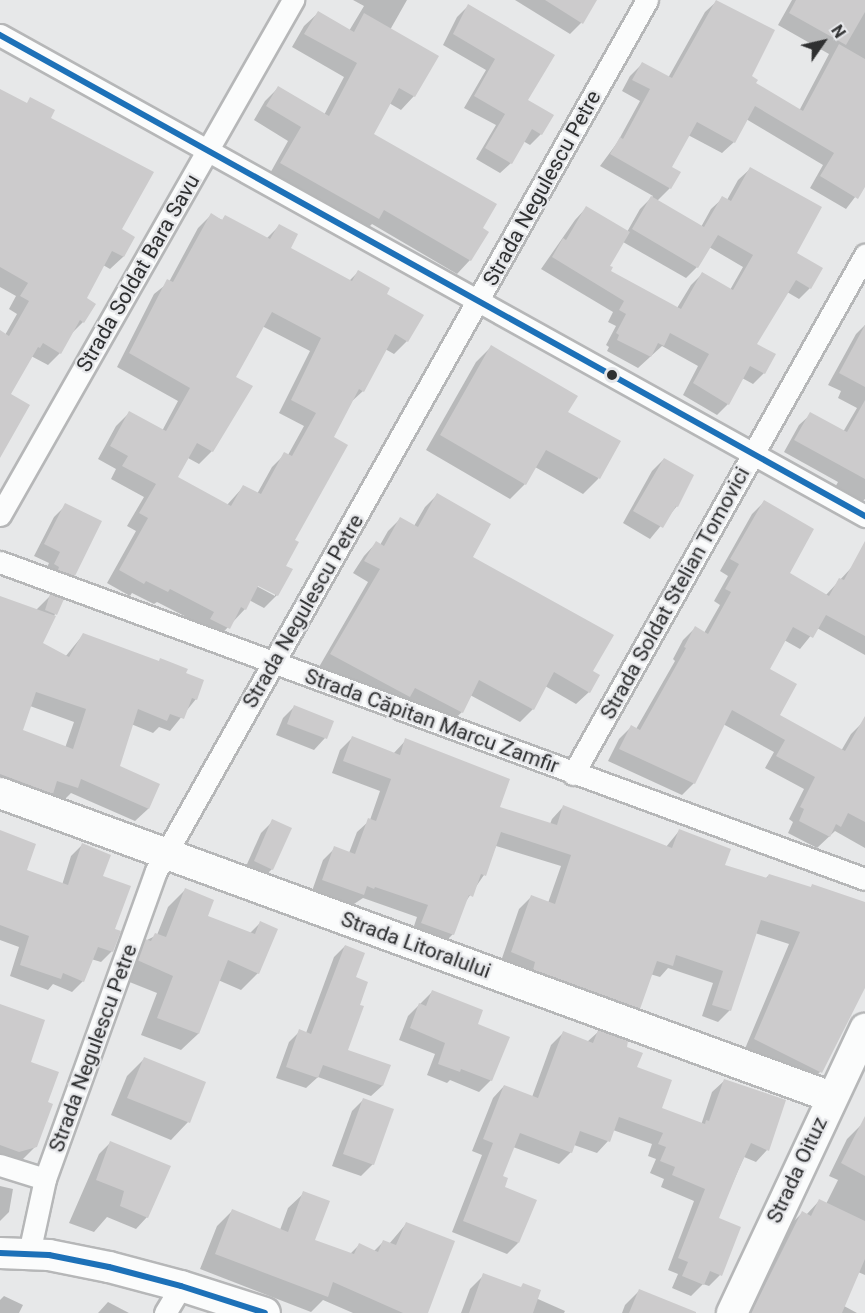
<!DOCTYPE html>
<html>
<head>
<meta charset="utf-8">
<style>
  body { margin:0 }
  #map { position:relative; width:865px; height:1313px; overflow:hidden; background:#e7e8e9; font-family:Roboto,sans-serif }
  div>[style] { position:absolute }
  [style*='--x'] { left:calc(var(--x)*1px); top:calc(var(--y)*1px); width:calc(var(--w)*1px); rotate:calc(var(--a)*1deg) }
  .shadow>* { inset:0; background:#0003 }
  .building>* { inset:0; background:#cccbcc }
  .roads { filter:drop-shadow(2px 0 #b6b7b8) drop-shadow(-2px 0 #b6b7b8) drop-shadow(0 2px #b6b7b8) drop-shadow(0 -2px #b6b7b8) }
  .street>* { height:21px; margin:-10.5px; padding:0 10.5px; transform-origin:10.5px; border-radius:10.5px; background:#fbfcfc }
  .secondary>* { height:30px; margin:-15px; padding:0 15px; transform-origin:15px; border-radius:15px; background:#fbfcfc }
  .bus-1>* { height:6px; margin:-3px; padding:0 3px; transform-origin:3px; border-radius:3px; background:#1d71b8 }
  .dots>* { width:16px; height:16px; translate:-50% -50%; box-sizing:border-box; border:3px solid #e6e7ea; border-radius:50% }
  span { translate:-50% -50%; white-space:nowrap; text-align:center; line-height:1.15; -webkit-text-stroke:4.5px #e6e7ea; paint-order:stroke }
  .street-label { font-size:21px; color:#2f3031 }
  .north { position:absolute; left:793px; top:12px; width:60px; height:60px; -webkit-text-stroke:4px #e6e7ea; paint-order:stroke; rotate:56deg; font-size:16px; font-weight:700; line-height:24px; text-align:center; color:#2f3031 }
  .north::after { content:''; display:block; margin:auto; width:21px; height:27px; background:#2f3031; clip-path:polygon(50% 0,100% 100%,50% 72%,0 100%) }
</style>
</head>
<body>
<div id="map">
  <div class="shadow">
    <i style="clip-path:polygon(353px 0,407px 0,390px 30px,414px 96px,401px 110px,389px 103px,372px 135px,481px 229px,470px 260px,457px 274px,372px 224px,364px 232px,268px 177px,288px 141px,254px 120px,265px 101px,278px 88px,324px 115px,344px 77px,292px 47px,304px 26px,318px 13px,349px 31px,364px 6px)"></i>
    <i style="clip-path:polygon(515px 0,595px 0,581px 23px,570px 34px)"></i>
    <i style="clip-path:polygon(evenodd,792px 0,865px 0,865px 184px,846px 209px,810px 188px,823px 165px,746px 119px,734px 142px,722px 153px,688px 135px,670px 168px,670px 188px,657px 201px,701px 227px,711px 209px,723px 198px,727px 200px,738px 180px,750px 169px,795px 254px,810px 288px,799px 299px,787px 292px,755px 345px,764px 373px,753px 384px,742px 378px,728px 404px,717px 415px,683px 395px,698px 366px,662px 346px,638px 368px,607px 351px,609px 347px,606px 345px,616px 326px,608px 322px,613px 312px,541px 269px,575px 220px,586px 208px,627px 232px,640px 209px,653px 196px,600px 166px,617px 143px,640px 101px,622px 91px,630px 76px,642px 64px,668px 78px,705px 12px,717px 1px,754px 84px,799px 111px,829px 54px,778px 25px,792px 0,623px 242px,686px 278px,697px 267px,709px 247px,743px 267px,730px 290px,702px 274px,691px 285px,677px 308px,609px 271px,608px 266px,623px 242px)"></i>
    <i style="clip-path:polygon(468px 6px,526px 101px,541px 134px,530px 145px,523px 141px,511px 163px,500px 173px,476px 159px,496px 125px,464px 108px,486px 70px,443px 45px,457px 17px)"></i>
    <i style="clip-path:polygon(0 91px,49px 119px,120px 230px,133px 238px,123px 257px,110px 269px,103px 265px,85px 299px,83px 322px,70px 335px,60px 353px,48px 365px,31px 356px,9px 394px,0 457px,0 332px,5px 335px,17px 314px,9px 309px,16px 296px,0 287px)"></i>
    <i style="clip-path:polygon(evenodd,211px 215px,266px 239px,279px 226px,289px 249px,349px 281px,358px 272px,385px 294px,407px 341px,394px 354px,385px 349px,363px 391px,350px 403px,332px 438px,293px 540px,277px 595px,264px 608px,249px 600px,245px 609px,215px 641px,202px 625px,157px 602px,154px 604px,132px 593px,130px 596px,107px 583px,136px 531px,127px 526px,144px 497px,111px 479px,116px 469px,98px 459px,116px 426px,129px 413px,162px 431px,178px 401px,117px 367px,154px 294px,169px 282px,198px 228px,211px 215px,262px 326px,310px 351px,279px 413px,304px 426px,288px 455px,285px 454px,272px 467px,257px 494px,244px 486px,227px 505px,176px 478px,188px 458px,199px 464px,212px 451px,234px 377px,262px 326px,211px 215px,252px 581px,275px 593px,275px 596px,251px 583px,252px 581px)"></i>
    <i style="clip-path:polygon(865px 325px,865px 499px,858px 505px,833px 491px,838px 482px,784px 452px,799px 425px,811px 414px,843px 432px,857px 408px,838px 398px,841px 391px,828px 385px,856px 334px)"></i>
    <i style="clip-path:polygon(491px 347px,566px 413px,619px 441px,598px 479px,583px 494px,535px 467px,525px 484px,510px 499px,426px 450px,476px 362px)"></i>
    <i style="clip-path:polygon(664px 459px,677px 506px,650px 539px,623px 523px,652px 471px)"></i>
    <i style="clip-path:polygon(437px 495px,471px 558px,591px 671px,589px 692px,576px 704px,545px 686px,533px 709px,520px 722px,470px 695px,462px 712px,449px 724px,397px 709px,319px 667px,368px 582px,353px 573px,364px 556px,376px 543px,380px 545px,388px 531px,400px 519px,414px 526px,425px 507px)"></i>
    <i style="clip-path:polygon(764px 502px,788px 574px,825px 596px,865px 553px,865px 655px,817px 628px,800px 649px,784px 640px,768px 669px,778px 715px,841px 751px,851px 734px,863px 722px,865px 723px,865px 848px,835px 831px,817px 848px,788px 833px,793px 822px,789px 819px,804px 789px,765px 768px,774px 752px,723px 724px,694px 783px,682px 795px,608px 761px,619px 739px,631px 727px,636px 729px,675px 661px,673px 659px,683px 640px,695px 628px,704px 633px,720px 605px,714px 601px,728px 576px,720px 571px,752px 514px)"></i>
    <i style="clip-path:polygon(66px 505px,74px 575px,63px 587px,43px 576px,49px 563px,34px 556px,54px 517px)"></i>
    <i style="clip-path:polygon(evenodd,50px 596px,55px 614px,41px 644px,65px 657px,83px 635px,184px 674px,196px 699px,170px 731px,159px 727px,153px 733px,131px 724px,118px 766px,158px 784px,148px 809px,135px 821px,71px 793px,64px 800px,0 785px,0 597px,36px 610px,50px 596px,30px 706px,74px 722px,65px 748px,21px 731px,30px 706px)"></i>
    <i style="clip-path:polygon(294px 707px,332px 722px,325px 738px,314px 750px,276px 735px,283px 718px)"></i>
    <i style="clip-path:polygon(352px 738px,393px 754px,406px 740px,498px 808px,550px 824px,552px 819px,563px 807px,666px 847px,679px 831px,723px 866px,765px 879px,769px 875px,809px 889px,812px 886px,865px 905px,865px 985px,820px 1072px,809px 1084px,744px 1051px,789px 944px,755px 933px,730px 1010px,718px 1022px,702px 1016px,713px 983px,668px 968px,660px 977px,650px 974px,639px 1008px,627px 1020px,500px 964px,519px 909px,531px 897px,548px 903px,561px 866px,496px 846px,484px 875px,464px 904px,453px 934px,441px 946px,411px 935px,417px 917px,363px 898px,351px 906px,312px 891px,323px 860px,335px 848px,349px 853px,357px 832px,370px 820px,380px 791px,332px 773px,340px 750px)"></i>
    <i style="clip-path:polygon(273px 821px,290px 829px,272px 869px,260px 881px,243px 873px,261px 833px)"></i>
    <i style="clip-path:polygon(0 839px,25px 871px,62px 885px,71px 856px,82px 845px,101px 876px,113px 930px,112px 951px,101px 962px,91px 959px,83px 981px,72px 992px,53px 984px,48px 990px,10px 976px,19px 947px,0 940px)"></i>
    <i style="clip-path:polygon(185px 890px,206px 916px,250px 933px,260px 923px,258px 973px,241px 990px,218px 980px,198px 1034px,181px 1050px,141px 1035px,157px 993px,127px 981px,129px 958px,145px 941px,157px 935px,168px 907px)"></i>
    <i style="clip-path:polygon(345px 946px,354px 978px,346px 1051px,389px 1066px,382px 1086px,371px 1096px,318px 1077px,306px 1088px,276px 1078px,289px 1042px,300px 1031px,306px 1033px,334px 957px)"></i>
    <i style="clip-path:polygon(432px 992px,476px 1025px,491px 1080px,479px 1092px,450px 1080px,447px 1083px,427px 1075px,435px 1054px,399px 1040px,408px 1016px)"></i>
    <i style="clip-path:polygon(0 1006px,46px 1103px,35px 1147px,21px 1161px,0 1167px)"></i>
    <i style="clip-path:polygon(598px 1032px,625px 1048px,660px 1108px,701px 1125px,712px 1092px,724px 1081px,767px 1150px,756px 1162px,744px 1157px,717px 1219px,720px 1275px,709px 1286px,703px 1284px,691px 1296px,672px 1288px,678px 1274px,668px 1270px,694px 1201px,661px 1187px,664px 1179px,650px 1173px,656px 1159px,648px 1156px,652px 1144px,613px 1130px,608px 1141px,597px 1153px,574px 1145px,571px 1152px,559px 1164px,513px 1147px,501px 1176px,518px 1243px,507px 1254px,452px 1232px,482px 1155px,472px 1151px,493px 1098px,504px 1086px,532px 1097px,551px 1045px,563px 1033px,587px 1042px)"></i>
    <i style="clip-path:polygon(144px 1059px,188px 1122px,171px 1140px,111px 1115px,127px 1076px)"></i>
    <i style="clip-path:polygon(363px 1100px,373px 1164px,361px 1176px,332px 1166px,352px 1111px)"></i>
    <i style="clip-path:polygon(860px 1126px,865px 1128px,865px 1275px,858px 1272px,844px 1306px,857px 1313px,746px 1313px,790px 1225px,802px 1213px,806px 1215px,819px 1201px,826px 1204px,838px 1180px,829px 1176px,847px 1139px)"></i>
    <i style="clip-path:polygon(110px 1143px,147px 1217px,136px 1229px,107px 1217px,94px 1232px,69px 1223px,99px 1154px)"></i>
    <i style="clip-path:polygon(0 1186px,13px 1189px,9px 1212px,0 1221px)"></i>
    <i style="clip-path:polygon(304px 1193px,313px 1241px,350px 1254px,359px 1245px,374px 1251px,384px 1241px,389px 1244px,406px 1224px,426px 1313px,353px 1313px,323px 1300px,311px 1312px,200px 1269px,217px 1226px,232px 1211px,280px 1230px,288px 1208px)"></i>
    <i style="clip-path:polygon(484px 1275px,565px 1311px,564px 1313px,461px 1313px,470px 1289px)"></i>
    <i style="clip-path:polygon(639px 1291px,655px 1313px,622px 1313px,625px 1305px)"></i>
    <i style="clip-path:polygon(4px 1296px,23px 1305px,19px 1313px,0 1313px,0 1300px)"></i>
    <i style="clip-path:polygon(108px 1302px,129px 1313px,98px 1313px)"></i>
  </div>
  <div class="building">
    <i style="clip-path:polygon(545px 0,597px 0,583px 24px)"></i>
    <i style="clip-path:polygon(716px 0,775px 30px,752px 76px,758px 80px,756px 83px,803px 111px,839px 44px,865px 59px,865px 187px,858px 199px,820px 176px,834px 153px,755px 106px,735px 143px,697px 122px,672px 167px,681px 172px,671px 189px,610px 154px,620px 137px,623px 139px,650px 89px,632px 80px,642px 62px,672px 78px)"></i>
    <i style="clip-path:polygon(796px 0,865px 0,865px 12px,846px 45px,789px 13px)"></i>
    <i style="clip-path:polygon(468px 4px,555px 55px,528px 100px,554px 115px,542px 135px,532px 129px,512px 164px,485px 148px,505px 114px,474px 96px,495px 59px,453px 34px)"></i>
    <i style="clip-path:polygon(318px 11px,354px 32px,364px 13px,439px 56px,415px 97px,399px 88px,374px 134px,497px 204px,483px 228px,489px 232px,471px 261px,384px 210px,379px 219px,280px 163px,301px 127px,266px 106px,278px 86px,329px 116px,357px 63px,304px 34px)"></i>
    <i style="clip-path:polygon(0 89px,27px 103px,30px 97px,55px 110px,51px 118px,154px 172px,122px 229px,135px 237px,124px 257px,112px 251px,87px 298px,96px 304px,84px 323px,80px 320px,61px 354px,43px 343px,40px 348px,38px 347px,11px 394px,30px 405px,0 458px,0 330px,9px 336px,29px 301px,20px 296px,28px 283px,0 267px)"></i>
    <i style="clip-path:polygon(750px 167px,822px 207px,797px 253px,823px 268px,811px 289px,796px 280px,757px 344px,776px 354px,765px 374px,750px 366px,729px 405px,693px 383px,709px 354px,670px 333px,664px 346px,658px 343px,651px 357px,617px 340px,619px 335px,616px 333px,626px 314px,619px 310px,624px 301px,552px 257px,563px 238px,566px 240px,586px 206px,630px 232px,610px 266px,613px 267px,611px 271px,681px 309px,702px 272px,733px 290px,753px 255px,718px 235px,698px 268px,632px 229px,651px 196px,704px 227px,722px 196px,731px 201px)"></i>
    <i style="clip-path:polygon(evenodd,211px 213px,222px 220px,225px 215px,270px 239px,279px 224px,298px 234px,291px 248px,352px 281px,358px 270px,390px 288px,387px 294px,424px 315px,408px 342px,395px 334px,364px 392px,359px 389px,334px 437px,348px 445px,295px 540px,299px 542px,286px 566px,293px 569px,278px 596px,258px 586px,246px 610px,241px 607px,230px 629px,210px 619px,214px 612px,170px 589px,168px 592px,146px 581px,144px 584px,119px 570px,148px 518px,139px 513px,156px 484px,122px 466px,128px 456px,110px 446px,129px 411px,166px 431px,190px 388px,129px 353px,167px 279px,173px 282px,211px 213px,272px 312px,321px 338px,291px 400px,316px 413px,292px 456px,284px 452px,261px 494px,243px 485px,231px 506px,178px 477px,197px 443px,213px 452px,236px 414px,253px 386px,236px 377px,272px 312px)"></i>
    <i style="clip-path:polygon(865px 325px,865px 387px,839px 373px)"></i>
    <i style="clip-path:polygon(491px 345px,578px 396px,568px 412px,621px 441px,600px 479px,546px 450px,526px 485px,440px 435px)"></i>
    <i style="clip-path:polygon(865px 400px,865px 479px,794px 440px,810px 412px,847px 432px)"></i>
    <i style="clip-path:polygon(664px 458px,694px 475px,678px 507px,676px 506px,663px 528px,633px 511px)"></i>
    <i style="clip-path:polygon(437px 493px,491px 524px,473px 557px,614px 635px,593px 671px,600px 675px,590px 693px,554px 672px,534px 710px,479px 680px,463px 713px,415px 688px,410px 697px,330px 654px,380px 569px,364px 561px,376px 541px,384px 546px,400px 517px,418px 527px)"></i>
    <i style="clip-path:polygon(764px 500px,814px 529px,790px 573px,829px 596px,839px 578px,844px 580px,865px 541px,865px 636px,826px 615px,813px 638px,793px 627px,770px 669px,797px 684px,780px 715px,845px 751px,865px 716px,865px 822px,848px 813px,841px 827px,836px 824px,830px 837px,799px 821px,804px 809px,800px 807px,815px 777px,776px 756px,785px 740px,732px 710px,695px 784px,619px 749px,631px 725px,640px 730px,686px 648px,684px 647px,695px 626px,708px 634px,731px 592px,725px 589px,739px 564px,730px 559px)"></i>
    <i style="clip-path:polygon(65px 503px,102px 521px,75px 576px,58px 570px,59px 567px,54px 564px,60px 552px,44px 544px)"></i>
    <i style="clip-path:polygon(50px 594px,64px 599px,57px 615px,45px 610px)"></i>
    <i style="clip-path:polygon(evenodd,0 596px,56px 616px,43px 643px,69px 657px,83px 633px,159px 661px,160px 658px,188px 669px,186px 673px,204px 680px,197px 700px,192px 698px,184px 719px,170px 714px,167px 721px,138px 709px,120px 766px,160px 784px,149px 809px,81px 779px,78px 788px,57px 781px,53px 794px,0 774px,0 596px,36px 692px,86px 709px,73px 749px,23px 730px,36px 692px)"></i>
    <i style="clip-path:polygon(294px 705px,334px 721px,327px 739px,287px 724px)"></i>
    <i style="clip-path:polygon(352px 736px,400px 755px,405px 738px,510px 779px,500px 807px,557px 825px,563px 805px,672px 848px,679px 829px,731px 849px,725px 865px,767px 878px,769px 874px,811px 887px,812px 884px,865px 902px,865px 988px,822px 1073px,754px 1039px,800px 932px,761px 920px,731px 1011px,712px 1005px,723px 971px,676px 955px,673px 966px,657px 961px,640px 1009px,533px 970px,535px 962px,511px 952px,531px 895px,555px 904px,571px 855px,501px 832px,486px 876px,481px 874px,473px 897px,469px 895px,454px 935px,421px 923px,428px 905px,375px 887px,374px 889px,367px 886px,364px 895px,322px 880px,334px 846px,355px 854px,368px 818px,376px 821px,391px 779px,343px 761px)"></i>
    <i style="clip-path:polygon(272px 819px,292px 828px,273px 870px,254px 861px)"></i>
    <i style="clip-path:polygon(0 830px,36px 844px,27px 870px,68px 885px,82px 843px,111px 855px,103px 876px,131px 886px,115px 929px,121px 931px,113px 952px,98px 947px,84px 982px,63px 973px,61px 979px,20px 965px,29px 936px,0 925px)"></i>
    <i style="clip-path:polygon(185px 888px,214px 900px,208px 916px,255px 934px,260px 921px,278px 929px,259px 974px,228px 960px,199px 1034px,157px 1018px,173px 976px,137px 960px,145px 939px,151px 941px,155px 933px,166px 937px)"></i>
    <i style="clip-path:polygon(345px 945px,365px 953px,356px 977px,368px 982px,360px 1005px,364px 1006px,348px 1050px,391px 1065px,383px 1086px,323px 1065px,318px 1078px,286px 1067px,299px 1029px,311px 1034px)"></i>
    <i style="clip-path:polygon(432px 990px,483px 1010px,478px 1024px,510px 1037px,492px 1081px,461px 1069px,460px 1072px,438px 1064px,445px 1043px,410px 1028px,419px 1003px,426px 1006px)"></i>
    <i style="clip-path:polygon(0 1004px,45px 1020px,31px 1062px,59px 1072px,48px 1102px,53px 1104px,37px 1147px,19px 1152px,0 1145px)"></i>
    <i style="clip-path:polygon(598px 1030px,628px 1041px,627px 1047px,643px 1053px,637px 1067px,672px 1080px,662px 1108px,705px 1124px,706px 1120px,709px 1121px,724px 1079px,786px 1100px,769px 1151px,751px 1143px,738px 1171px,719px 1218px,741px 1227px,722px 1276px,710px 1271px,704px 1285px,682px 1276px,688px 1262px,678px 1258px,705px 1189px,672px 1175px,675px 1167px,660px 1161px,666px 1147px,658px 1144px,663px 1133px,619px 1117px,610px 1142px,580px 1131px,572px 1153px,520px 1133px,503px 1176px,508px 1178px,505px 1187px,537px 1200px,519px 1243px,463px 1221px,493px 1143px,483px 1139px,504px 1085px,538px 1098px,563px 1031px,593px 1043px)"></i>
    <i style="clip-path:polygon(144px 1057px,206px 1082px,190px 1123px,127px 1098px)"></i>
    <i style="clip-path:polygon(363px 1098px,394px 1109px,374px 1165px,343px 1154px)"></i>
    <i style="clip-path:polygon(865px 1116px,865px 1176px,841px 1163px)"></i>
    <i style="clip-path:polygon(110px 1141px,171px 1166px,148px 1218px,120px 1206px,124px 1191px,96px 1180px)"></i>
    <i style="clip-path:polygon(303px 1191px,330px 1201px,315px 1240px,354px 1254px,359px 1243px,378px 1252px,383px 1240px,396px 1245px,406px 1222px,455px 1241px,428px 1313px,403px 1313px,333px 1282px,328px 1297px,215px 1254px,232px 1209px,288px 1232px)"></i>
    <i style="clip-path:polygon(819px 1199px,865px 1221px,865px 1259px,842px 1313px,751px 1313px,802px 1211px,811px 1216px)"></i>
    <i style="clip-path:polygon(483px 1273px,521px 1287px,523px 1283px,541px 1290px,533px 1313px,469px 1313px)"></i>
    <i style="clip-path:polygon(639px 1289px,696px 1312px,696px 1313px,629px 1313px)"></i>
  </div>
  <div class="roads">
    <div class="street">
      <i style="--x:0;--y:35;--w:990;--a:29.08"></i>
      <i style="--x:0;--y:515;--w:593;--a:-60.36"></i>
      <i style="--x:0;--y:562;--w:921;--a:20.13"></i>
      <i style="--x:573;--y:774;--w:596;--a:-60.64"></i>
      <i style="--x:0;--y:1165;--w:47;--a:17.3"></i>
      <i style="--x:29;--y:1253;--w:76;--a:-77.8"></i>
      <i style="--x:45;--y:1179;--w:327;--a:-70.2"></i>
      <i style="--x:156;--y:871;--w:1000;--a:-60.59"></i>
      <i style="--x:165;--y:1313;--w:31;--a:-59"></i>
    </div>
    <div class="secondary">
      <i style="--x:0;--y:793;--w:885;--a:20.09"></i>
      <i style="--x:0;--y:1253;--w:49;--a:2.3"></i>
      <i style="--x:49;--y:1255;--w:61;--a:11.3"></i>
      <i style="--x:109;--y:1267;--w:74;--a:14.8"></i>
      <i style="--x:181;--y:1286;--w:88;--a:17.8"></i>
      <i style="--x:732;--y:1313;--w:314;--a:-64.9"></i>
    </div>
  </div>
  <div class="bus-1">
    <i style="--x:0;--y:35;--w:990;--a:29.08"></i>
    <i style="--x:0;--y:1253;--w:49;--a:2.3"></i>
    <i style="--x:49;--y:1255;--w:61;--a:11.3"></i>
    <i style="--x:109;--y:1267;--w:74;--a:14.8"></i>
    <i style="--x:181;--y:1286;--w:88;--a:17.8"></i>
  </div>
  <div class="dots">
    <i style="left:612px;top:375px;background:#2f3031"></i>
  </div>
  <div class="street-label">
    <span style="left:542px;top:188px;rotate:-61deg">Strada Negulescu Petre</span>
    <span style="left:138px;top:273px;rotate:-60deg">Strada Soldat Bara Savu</span>
    <span style="left:675px;top:593px;rotate:-61deg">Strada Soldat Stelian Tomovici</span>
    <span style="left:303px;top:611px;rotate:-60deg">Strada Negulescu Petre</span>
    <span style="left:432px;top:721px;rotate:20deg">Strada Căpitan Marcu Zamfir</span>
    <span style="left:416px;top:945px;rotate:20deg">Strada Litoralului</span>
    <span style="left:93px;top:1048px;rotate:-70deg">Strada Negulescu Petre</span>
    <span style="left:797px;top:1170px;rotate:-65deg">Strada Oituz</span>
  </div>
  <div class="north">N</div>
</div>
</body>
</html>
